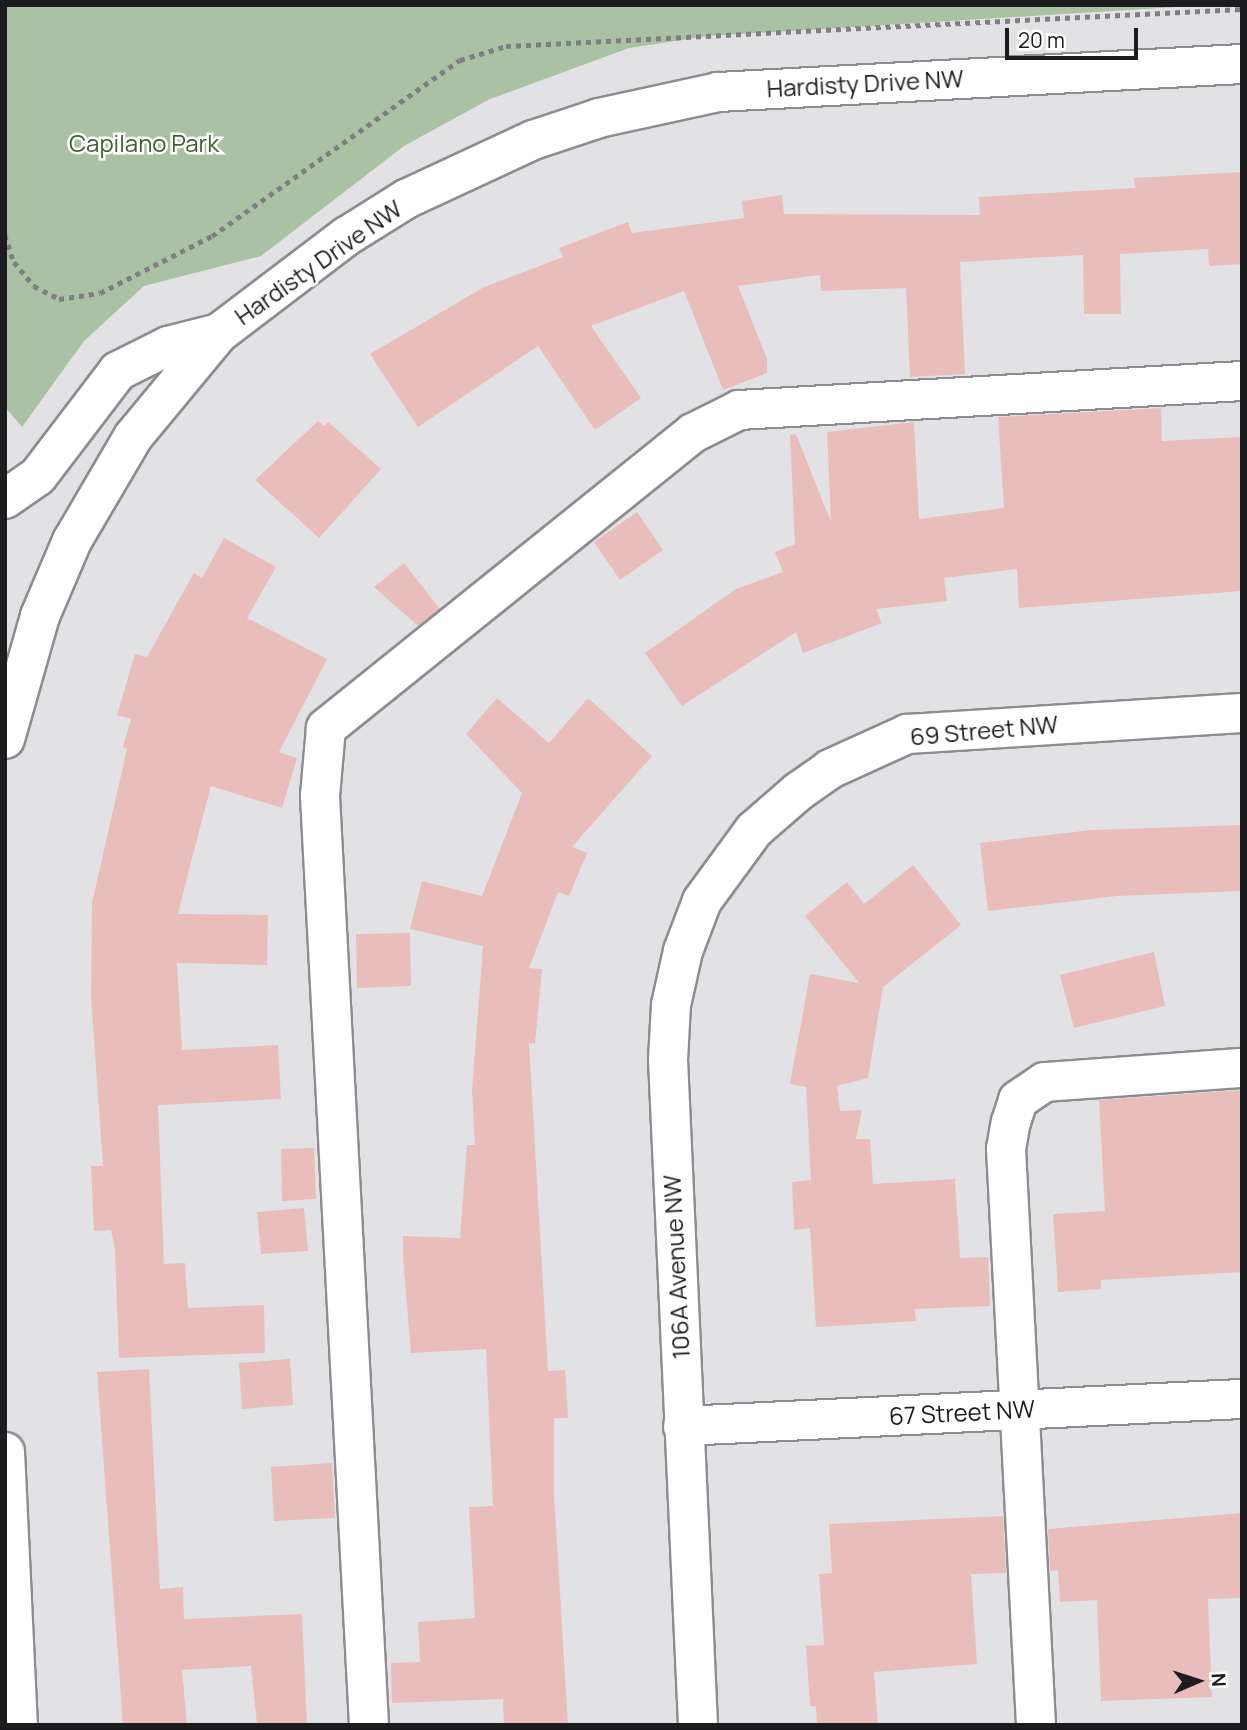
<!DOCTYPE html>
<html>
<head>
<meta charset="utf-8">
<style>
  body { margin:0 }
  #map { position:relative; width:1247px; height:1730px; overflow:hidden; background:#e2e2e5; font-family:Manrope,sans-serif }
  div>[style] { position:absolute }
  [style*='--x'] { left:calc(var(--x)*1px); top:calc(var(--y)*1px); width:calc(var(--w)*1px); rotate:calc(var(--a)*1deg) }
  .green>* { inset:0; background:#abc1a3 }
  .building>* { inset:0; background:#e9bdbb }
  .path>* { height:4.5px; margin-top:-2.25px; transform-origin:0; background:repeating-linear-gradient(90deg,#7f7e81 0 5px,transparent 0 10px) }
  .roads { filter:drop-shadow(2px 0 #8d8c90) drop-shadow(-2px 0 #8d8c90) drop-shadow(0 2px #8d8c90) drop-shadow(0 -2px #8d8c90) }
  .minor>* { height:38px; margin:-19px; padding:0 19px; transform-origin:19px; border-radius:19px; background:#fff }
  .major>* { height:38px; margin:-19px; padding:0 19px; transform-origin:19px; border-radius:19px; background:#fff }
  span { translate:-50% -50%; white-space:nowrap; text-align:center; line-height:1.15; -webkit-text-stroke:5px #fff; paint-order:stroke }
  .street-label { font-size:24px; color:#1c1b1d }
  .park-label { font-size:24px; color:#3d5f31 }
  .frame { position:absolute; inset:0; border:7px solid #1c1b1d; pointer-events:none }
  .north { position:absolute; left:1163px; top:1646px; width:70px; height:70px; -webkit-text-stroke:5px #fff; paint-order:stroke; rotate:87deg; font-size:19px; font-weight:700; line-height:28px; text-align:center; color:#1c1b1d }
  .north::after { content:''; display:block; margin:auto; width:24px; height:32px; background:#1c1b1d; clip-path:polygon(50% 0,100% 100%,50% 72%,0 100%) }
  .scale { position:absolute; left:1005px; top:28px; width:133px; height:32px; box-sizing:border-box; border:4px solid #1c1b1d; border-top:0; padding-left:9px; font-size:21px; line-height:24px; white-space:nowrap; color:#1c1b1d; -webkit-text-stroke:5px #fff; paint-order:stroke }
</style>
</head>
<body>
<div id="map">
  <div class="green">
    <i style="clip-path:polygon(5px 5px,1208px 5px,708px 36px,629px 48px,490px 99px,404px 146px,261px 256px,144px 286px,84px 341px,22px 427px,5px 407px)"></i>
  </div>
  <div class="building">
    <i style="clip-path:polygon(1242px 172px,1242px 264px,1209px 266px,1208px 249px,1120px 254px,1121px 314px,1084px 314px,1083px 255px,960px 262px,965px 374px,910px 377px,906px 288px,821px 291px,820px 275px,738px 286px,767px 359px,767px 373px,723px 390px,684px 291px,591px 326px,641px 398px,595px 430px,538px 346px,418px 427px,370px 354px,484px 287px,563px 257px,559px 248px,628px 222px,632px 233px,744px 218px,742px 201px,782px 195px,784px 214px,980px 215px,979px 197px,1135px 188px,1134px 178px)"></i>
    <i style="clip-path:polygon(1161px 408px,1162px 441px,1242px 437px,1242px 591px,1019px 608px,1017px 569px,944px 578px,947px 601px,876px 609px,882px 623px,803px 653px,796px 632px,682px 706px,645px 653px,736px 589px,783px 572px,775px 552px,795px 544px,790px 435px,796px 434px,831px 522px,827px 432px,914px 422px,919px 519px,1004px 508px,998px 417px)"></i>
    <i style="clip-path:polygon(318px 421px,324px 426px,328px 422px,381px 469px,319px 538px,255px 480px)"></i>
    <i style="clip-path:polygon(637px 512px,663px 550px,620px 580px,594px 542px)"></i>
    <i style="clip-path:polygon(224px 538px,276px 567px,247px 618px,327px 659px,279px 752px,297px 758px,282px 808px,211px 786px,192px 858px,178px 914px,268px 915px,267px 965px,177px 963px,182px 1050px,278px 1045px,281px 1099px,158px 1105px,164px 1264px,185px 1263px,188px 1308px,264px 1305px,265px 1353px,119px 1358px,115px 1251px,111px 1230px,94px 1231px,91px 1166px,103px 1166px,91px 997px,92px 903px,127px 749px,123px 747px,131px 719px,117px 715px,135px 654px,147px 657px,194px 573px,202px 578px)"></i>
    <i style="clip-path:polygon(404px 563px,440px 609px,418px 626px,374px 587px)"></i>
    <i style="clip-path:polygon(497px 698px,549px 743px,588px 698px,652px 756px,572px 847px,587px 853px,569px 896px,558px 892px,529px 968px,542px 969px,535px 1044px,529px 1043px,548px 1371px,565px 1370px,568px 1418px,554px 1418px,554px 1494px,568px 1725px,504px 1725px,503px 1699px,392px 1703px,391px 1663px,420px 1662px,418px 1622px,475px 1618px,469px 1507px,493px 1506px,486px 1349px,411px 1353px,403px 1257px,403px 1236px,460px 1238px,467px 1145px,475px 1145px,472px 1091px,483px 946px,410px 929px,422px 881px,482px 896px,522px 793px,466px 734px)"></i>
    <i style="clip-path:polygon(1242px 825px,1242px 891px,1117px 896px,988px 911px,980px 843px,1092px 830px)"></i>
    <i style="clip-path:polygon(913px 865px,961px 925px,883px 987px,868px 1078px,837px 1086px,840px 1111px,862px 1110px,856px 1139px,870px 1139px,873px 1184px,955px 1179px,960px 1258px,988px 1257px,990px 1306px,915px 1309px,916px 1321px,816px 1327px,810px 1228px,794px 1230px,792px 1182px,811px 1180px,806px 1087px,790px 1084px,810px 974px,859px 983px,805px 916px,847px 882px,864px 904px)"></i>
    <i style="clip-path:polygon(410px 933px,411px 986px,357px 988px,356px 934px)"></i>
    <i style="clip-path:polygon(1154px 952px,1165px 1006px,1074px 1028px,1060px 975px)"></i>
    <i style="clip-path:polygon(1242px 1090px,1242px 1272px,1101px 1280px,1101px 1289px,1058px 1292px,1053px 1214px,1105px 1211px,1099px 1100px)"></i>
    <i style="clip-path:polygon(314px 1148px,316px 1199px,282px 1201px,281px 1149px)"></i>
    <i style="clip-path:polygon(304px 1208px,308px 1251px,261px 1254px,257px 1212px)"></i>
    <i style="clip-path:polygon(290px 1359px,293px 1405px,242px 1409px,239px 1363px)"></i>
    <i style="clip-path:polygon(149px 1369px,160px 1589px,183px 1587px,184px 1619px,302px 1614px,307px 1725px,257px 1725px,251px 1666px,182px 1670px,187px 1725px,123px 1725px,97px 1372px)"></i>
    <i style="clip-path:polygon(332px 1463px,335px 1518px,274px 1521px,271px 1467px)"></i>
    <i style="clip-path:polygon(1242px 1513px,1242px 1598px,1208px 1599px,1212px 1697px,1101px 1701px,1097px 1600px,1060px 1602px,1058px 1570px,1050px 1571px,1048px 1529px)"></i>
    <i style="clip-path:polygon(1003px 1516px,1006px 1573px,971px 1574px,977px 1664px,874px 1672px,878px 1725px,817px 1725px,816px 1706px,810px 1706px,806px 1646px,824px 1645px,819px 1574px,832px 1573px,829px 1524px)"></i>
  </div>
  <div class="path">
    <i style="--x:5;--y:235;--w:28;--a:72"></i>
    <i style="--x:14;--y:262;--w:31;--a:50"></i>
    <i style="--x:34;--y:286;--w:28;--a:27"></i>
    <i style="--x:59;--y:299;--w:41;--a:-8.3"></i>
    <i style="--x:100;--y:293;--w:126;--a:-27"></i>
    <i style="--x:212;--y:236;--w:304;--a:-35.4"></i>
    <i style="--x:460;--y:60;--w:48;--a:-16.9"></i>
    <i style="--x:506;--y:46;--w:737;--a:-2.88"></i>
  </div>
  <div class="roads">
    <div class="minor">
      <i style="--x:5;--y:739;--w:128;--a:-74.1"></i>
      <i style="--x:40;--y:616;--w:82;--a:-66.9"></i>
      <i style="--x:72;--y:541;--w:121;--a:-59.6"></i>
      <i style="--x:133;--y:437;--w:135;--a:-50.4"></i>
      <i style="--x:219;--y:333;--w:161;--a:-37.2"></i>
      <i style="--x:347;--y:236;--w:70;--a:-32.1"></i>
      <i style="--x:406;--y:199;--w:140;--a:-24.9"></i>
      <i style="--x:533;--y:140;--w:70;--a:-18.4"></i>
      <i style="--x:599;--y:118;--w:122;--a:-12.3"></i>
      <i style="--x:718;--y:92;--w:525;--a:-3.06"></i>
      <i style="--x:683;--y:1426;--w:560;--a:-2.77"></i>
      <i style="--x:5;--y:1452;--w:273;--a:87.3"></i>
      <i style="--x:369;--y:1725;--w:930;--a:-93.02"></i>
      <i style="--x:320;--y:796;--w:68;--a:-85"></i>
      <i style="--x:326;--y:728;--w:471;--a:-38.8"></i>
      <i style="--x:693;--y:433;--w:51;--a:-26.6"></i>
      <i style="--x:739;--y:410;--w:504;--a:-3.3"></i>
      <i style="--x:698;--y:1725;--w:666;--a:-92.58"></i>
      <i style="--x:668;--y:1060;--w:55;--a:-86.9"></i>
      <i style="--x:671;--y:1005;--w:55;--a:-77.5"></i>
      <i style="--x:683;--y:951;--w:53;--a:-69.2"></i>
      <i style="--x:702;--y:901;--w:88;--a:-53.8"></i>
      <i style="--x:754;--y:830;--w:60;--a:-40.9"></i>
      <i style="--x:799;--y:791;--w:38;--a:-35"></i>
      <i style="--x:830;--y:769;--w:85;--a:-24.4"></i>
      <i style="--x:907;--y:734;--w:336;--a:-3.6"></i>
      <i style="--x:1036;--y:1725;--w:577;--a:-92.98"></i>
      <i style="--x:1006;--y:1149;--w:27;--a:-80"></i>
      <i style="--x:1011;--y:1122;--w:23;--a:-72"></i>
      <i style="--x:1018;--y:1100;--w:32;--a:-34"></i>
      <i style="--x:1045;--y:1082;--w:197;--a:-4.1"></i>
    </div>
    <div class="major">
      <i style="--x:5;--y:499;--w:40;--a:-34.9"></i>
      <i style="--x:38;--y:476;--w:132;--a:-52.7"></i>
      <i style="--x:118;--y:371;--w:56;--a:-26.6"></i>
      <i style="--x:168;--y:346;--w:53;--a:-14.3"></i>
    </div>
  </div>
  <div class="street-label">
    <span style="left:865px;top:83px;rotate:-3deg">Hardisty Drive NW</span>
    <span style="left:318px;top:262px;rotate:-35deg">Hardisty Drive NW</span>
    <span style="left:984px;top:730px;rotate:-5deg">69 Street NW</span>
    <span style="left:676px;top:1267px;rotate:-93deg">106A Avenue NW</span>
    <span style="left:962px;top:1412px;rotate:-3deg">67 Street NW</span>
  </div>
  <div class="park-label">
    <span style="left:144px;top:143px">Capilano Park</span>
  </div>
  <div class="frame"></div>
  <div class="north">N</div>
  <div class="scale">20 m</div>
</div>
</body>
</html>
